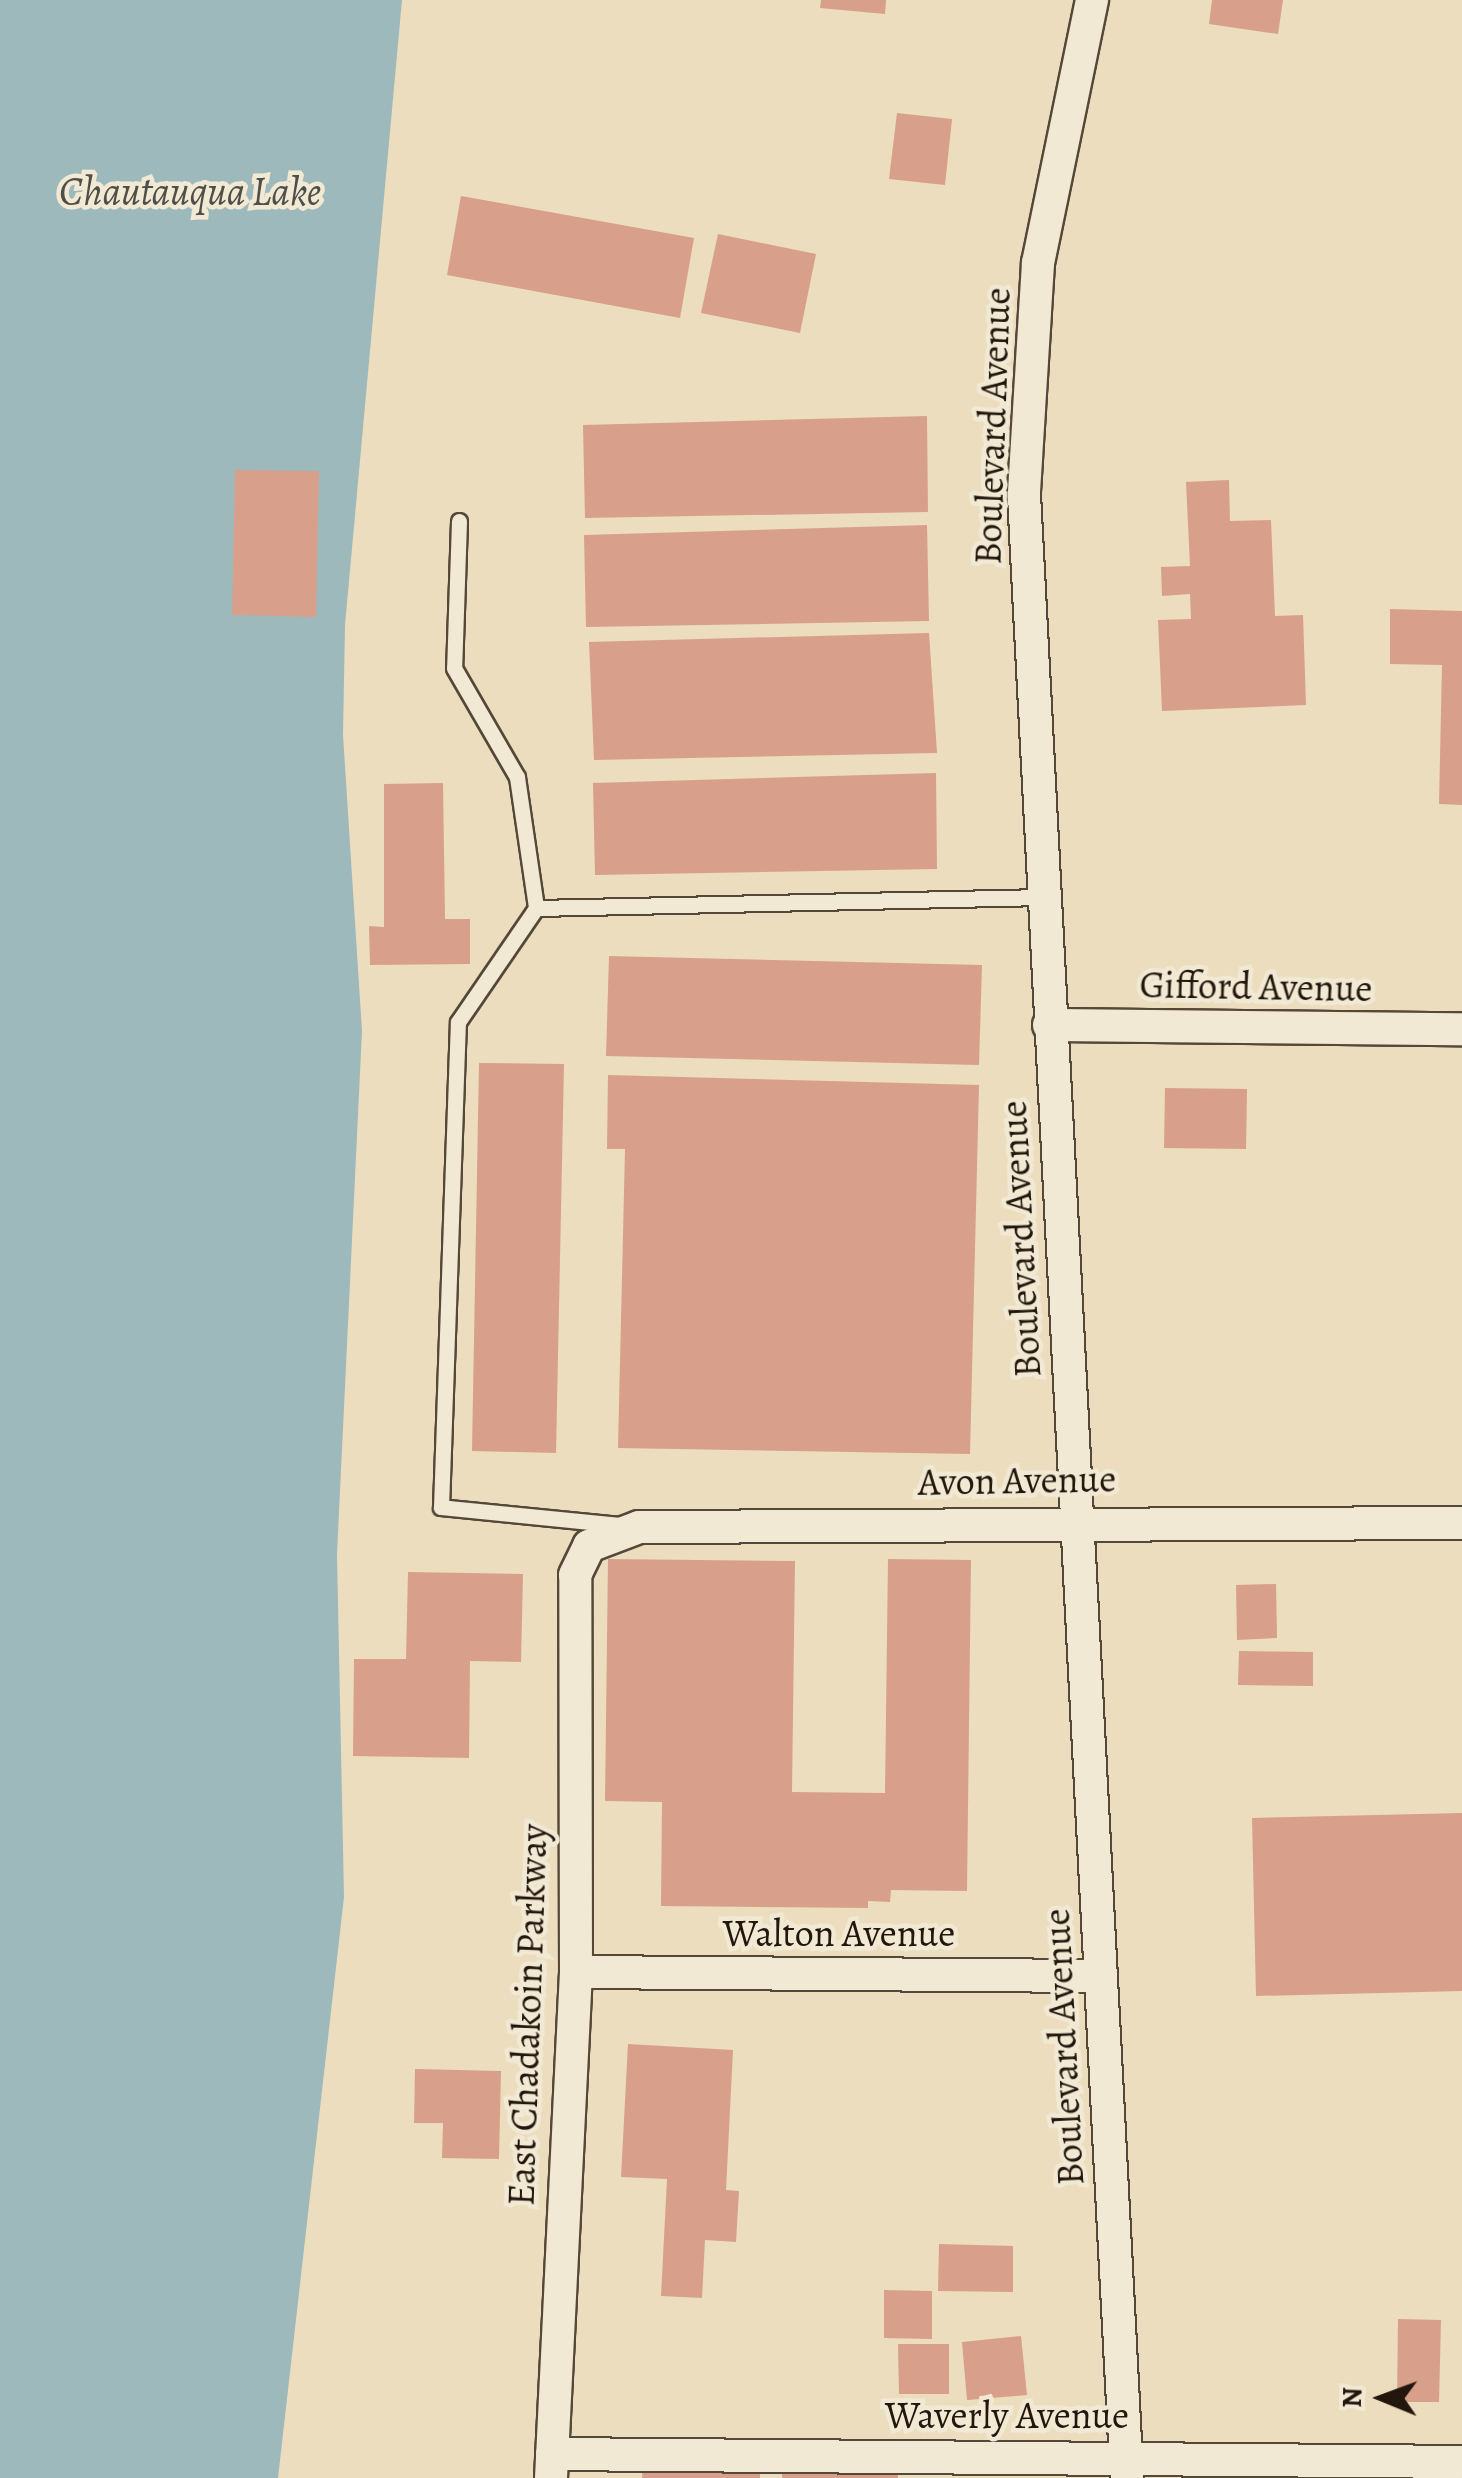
<!DOCTYPE html>
<html>
<head>
<meta charset="utf-8">
<style>
  body { margin:0 }
  #map { position:relative; width:1462px; height:2478px; overflow:hidden; background:#ebddbd; font-family:Alegreya,serif }
  div>[style] { position:absolute }
  [style*='--x'] { left:calc(var(--x)*1px); top:calc(var(--y)*1px); width:calc(var(--w)*1px); rotate:calc(var(--a)*1deg) }
  .water>* { inset:0; background:#9db9bb }
  .building>* { inset:0; background:#d8a08a }
  .roads { filter:drop-shadow(2px 0 #554838) drop-shadow(-2px 0 #554838) drop-shadow(0 2px #554838) drop-shadow(0 -2px #554838) }
  .lane>* { height:15px; margin:-7.5px; padding:0 7.5px; transform-origin:7.5px; border-radius:7.5px; background:#f2e9d4 }
  .street>* { height:32px; margin:-16px; padding:0 16px; transform-origin:16px; border-radius:16px; background:#f2e9d4 }
  span { translate:-50% -50%; white-space:nowrap; text-align:center; line-height:1.15; -webkit-text-stroke:9px #f2e9d4; paint-order:stroke }
  .street-label { font-size:38px; color:#23160c }
  .water-label { font-size:40px; color:#4e4f49; font-style:italic }
  .north { position:absolute; left:1332px; top:2348px; width:100px; height:100px; -webkit-text-stroke:8px #f2e9d4; paint-order:stroke; rotate:271deg; font-size:28px; font-weight:700; line-height:40px; text-align:center; color:#23160c }
  .north::after { content:''; display:block; margin:auto; width:35px; height:45px; background:#23160c; clip-path:polygon(50% 0,100% 100%,50% 72%,0 100%) }
</style>
</head>
<body>
<div id="map">
  <div class="water">
    <i style="clip-path:polygon(0 0,402px 0,345px 625px,343px 735px,362px 1031px,337px 1554px,344px 1897px,278px 2478px,0 2478px)"></i>
  </div>
  <div class="building">
    <i style="clip-path:polygon(821px 0,886px 0,885px 14px,820px 8px)"></i>
    <i style="clip-path:polygon(1212px 0,1283px 0,1278px 34px,1209px 24px)"></i>
    <i style="clip-path:polygon(897px 113px,952px 119px,945px 185px,889px 179px)"></i>
    <i style="clip-path:polygon(461px 196px,694px 238px,680px 318px,447px 275px)"></i>
    <i style="clip-path:polygon(718px 234px,816px 254px,800px 333px,701px 313px)"></i>
    <i style="clip-path:polygon(927px 416px,928px 512px,585px 518px,583px 425px)"></i>
    <i style="clip-path:polygon(235px 470px,319px 471px,316px 617px,232px 615px)"></i>
    <i style="clip-path:polygon(1229px 480px,1230px 521px,1271px 520px,1275px 616px,1303px 615px,1306px 705px,1162px 711px,1158px 620px,1191px 619px,1190px 594px,1162px 596px,1161px 567px,1190px 566px,1186px 482px)"></i>
    <i style="clip-path:polygon(927px 525px,929px 621px,586px 627px,584px 535px)"></i>
    <i style="clip-path:polygon(1390px 609px,1462px 611px,1462px 805px,1439px 804px,1442px 665px,1390px 664px)"></i>
    <i style="clip-path:polygon(929px 633px,937px 753px,594px 760px,589px 642px)"></i>
    <i style="clip-path:polygon(936px 773px,937px 869px,595px 875px,593px 783px)"></i>
    <i style="clip-path:polygon(443px 783px,445px 919px,470px 919px,470px 964px,370px 965px,369px 926px,384px 927px,384px 784px)"></i>
    <i style="clip-path:polygon(609px 956px,982px 965px,979px 1065px,606px 1056px)"></i>
    <i style="clip-path:polygon(479px 1063px,564px 1064px,556px 1453px,472px 1451px)"></i>
    <i style="clip-path:polygon(608px 1075px,979px 1085px,970px 1454px,618px 1448px,625px 1149px,607px 1149px)"></i>
    <i style="clip-path:polygon(1165px 1088px,1247px 1089px,1246px 1149px,1164px 1148px)"></i>
    <i style="clip-path:polygon(608px 1559px,795px 1561px,792px 1792px,885px 1793px,888px 1559px,971px 1560px,967px 1891px,891px 1890px,890px 1902px,868px 1901px,868px 1908px,661px 1906px,662px 1802px,605px 1801px)"></i>
    <i style="clip-path:polygon(408px 1572px,523px 1574px,521px 1662px,470px 1661px,469px 1758px,353px 1756px,354px 1659px,406px 1659px)"></i>
    <i style="clip-path:polygon(1276px 1584px,1277px 1638px,1237px 1640px,1236px 1585px)"></i>
    <i style="clip-path:polygon(1239px 1651px,1313px 1652px,1313px 1686px,1238px 1685px)"></i>
    <i style="clip-path:polygon(1462px 1813px,1462px 1991px,1256px 1996px,1252px 1818px)"></i>
    <i style="clip-path:polygon(628px 2044px,733px 2050px,726px 2190px,739px 2191px,736px 2242px,705px 2240px,702px 2298px,661px 2296px,667px 2179px,621px 2177px)"></i>
    <i style="clip-path:polygon(415px 2069px,501px 2071px,499px 2159px,442px 2158px,443px 2123px,414px 2123px)"></i>
    <i style="clip-path:polygon(939px 2244px,1013px 2246px,1013px 2292px,938px 2291px)"></i>
    <i style="clip-path:polygon(884px 2290px,932px 2291px,932px 2339px,884px 2338px)"></i>
    <i style="clip-path:polygon(1398px 2319px,1441px 2320px,1439px 2402px,1397px 2402px)"></i>
    <i style="clip-path:polygon(1021px 2336px,1027px 2395px,967px 2400px,962px 2342px)"></i>
    <i style="clip-path:polygon(898px 2344px,949px 2344px,949px 2394px,899px 2394px)"></i>
    <i style="clip-path:polygon(643px 2463px,760px 2466px,760px 2478px,642px 2478px)"></i>
    <i style="clip-path:polygon(782px 2467px,898px 2470px,898px 2478px,782px 2478px)"></i>
  </div>
  <div class="roads">
    <div class="lane">
      <i style="--x:459;--y:521;--w:147;--a:91.9"></i>
      <i style="--x:454;--y:668;--w:126;--a:60"></i>
      <i style="--x:517;--y:777;--w:132;--a:81.7"></i>
      <i style="--x:620;--y:1525;--w:180;--a:-174.3"></i>
      <i style="--x:441;--y:1507;--w:485;--a:-88"></i>
      <i style="--x:458;--y:1022;--w:138;--a:-55.6"></i>
      <i style="--x:536;--y:908;--w:507;--a:-1.24"></i>
    </div>
    <div class="street">
      <i style="--x:1092;--y:0;--w:268;--a:101.6"></i>
      <i style="--x:1038;--y:263;--w:232;--a:93.5"></i>
      <i style="--x:1024;--y:495;--w:1986;--a:87.03"></i>
      <i style="--x:1049;--y:1025;--w:413;--a:0.6"></i>
      <i style="--x:576;--y:1972;--w:525;--a:0.44"></i>
      <i style="--x:552;--y:2454;--w:910;--a:0.5"></i>
      <i style="--x:551;--y:2478;--w:507;--a:-87.17"></i>
      <i style="--x:576;--y:1972;--w:397;--a:-90.1"></i>
      <i style="--x:575;--y:1575;--w:32;--a:-64"></i>
      <i style="--x:589;--y:1546;--w:53;--a:-20.8"></i>
      <i style="--x:639;--y:1527;--w:823;--a:-0.28"></i>
    </div>
  </div>
  <div class="street-label">
    <span style="left:993px;top:426px;rotate:-88deg">Boulevard Avenue</span>
    <span style="left:1256px;top:987px;rotate:1deg">Gifford Avenue</span>
    <span style="left:1021px;top:1239px;rotate:-93deg">Boulevard Avenue</span>
    <span style="left:1017px;top:1481px;rotate:-1deg">Avon Avenue</span>
    <span style="left:839px;top:1934px">Walton Avenue</span>
    <span style="left:528px;top:2015px;rotate:-88deg">East Chadakoin Parkway</span>
    <span style="left:1064px;top:2047px;rotate:-93deg">Boulevard Avenue</span>
    <span style="left:1007px;top:2416px">Waverly Avenue</span>
  </div>
  <div class="water-label">
    <span style="left:190px;top:192px">Chautauqua Lake</span>
  </div>
  <div class="north">N</div>
</div>
</body>
</html>
